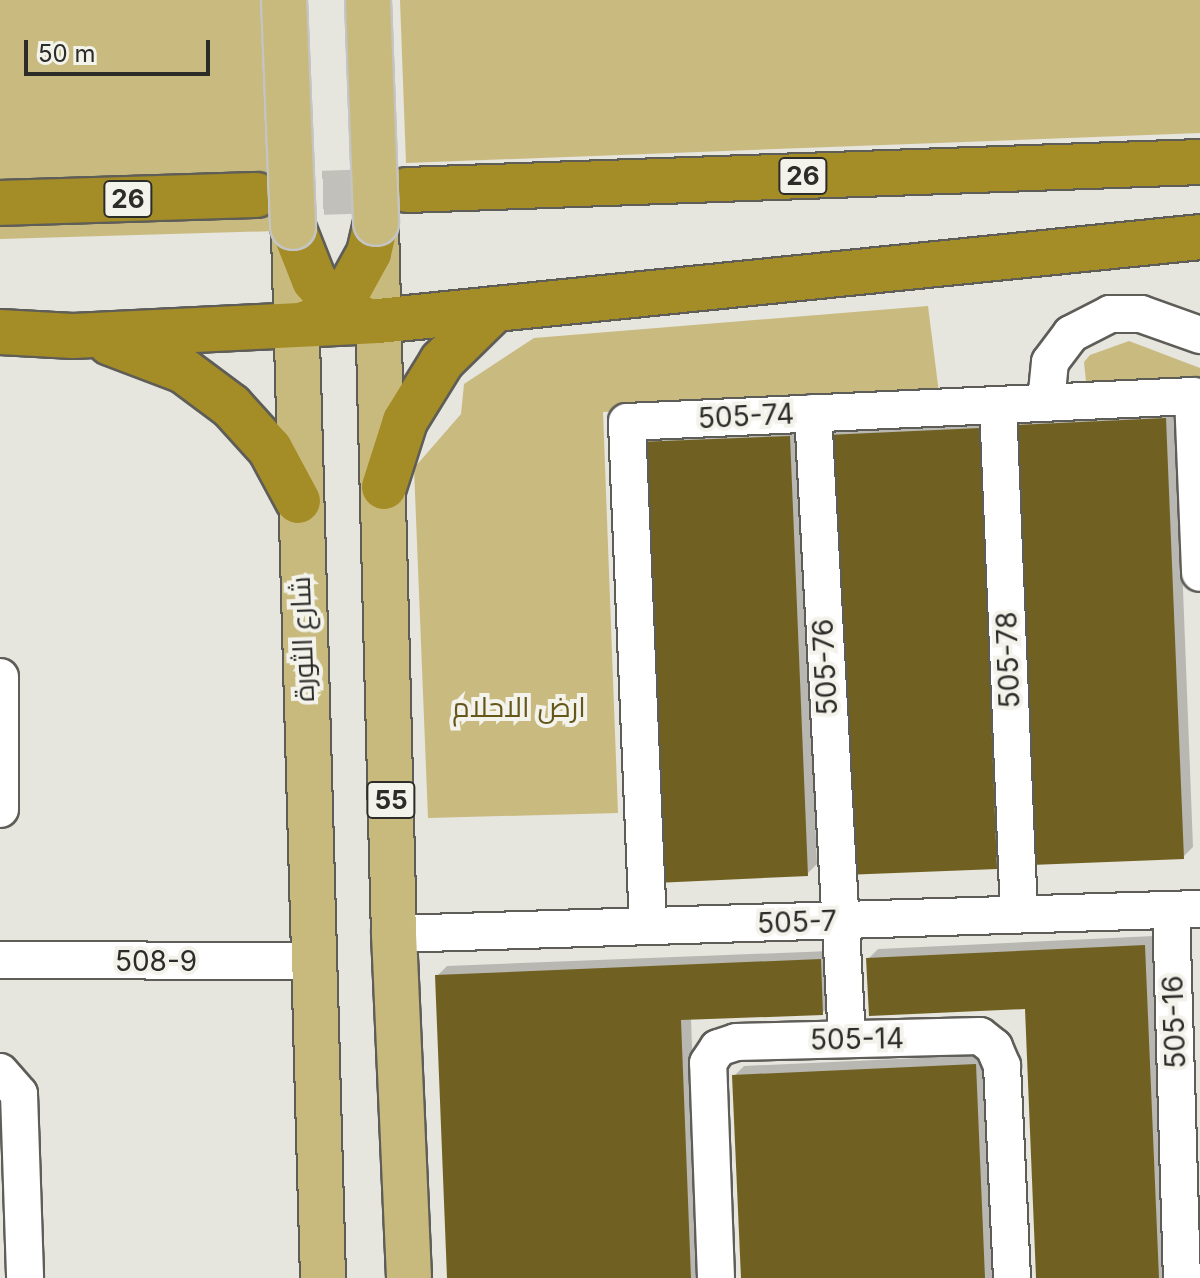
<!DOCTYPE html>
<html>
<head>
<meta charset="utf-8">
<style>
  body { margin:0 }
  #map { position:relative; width:1200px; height:1278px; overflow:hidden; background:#e6e5de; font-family:Inter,Cairo,sans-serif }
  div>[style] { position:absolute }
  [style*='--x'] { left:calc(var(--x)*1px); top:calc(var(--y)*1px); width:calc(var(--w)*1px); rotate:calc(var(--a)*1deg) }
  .green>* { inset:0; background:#c9ba80 }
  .shadow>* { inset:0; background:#0003 }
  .building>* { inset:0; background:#706122 }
  .highway-tunnel>* { height:44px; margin-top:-22px; transform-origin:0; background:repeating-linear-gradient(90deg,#c1c0ba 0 44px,transparent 0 66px) }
  .roads { filter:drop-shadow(2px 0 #5e5d58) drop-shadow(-2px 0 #5e5d58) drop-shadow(0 2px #5e5d58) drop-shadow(0 -2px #5e5d58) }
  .minor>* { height:36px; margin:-18px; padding:0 18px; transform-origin:18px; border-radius:18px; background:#fff }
  .major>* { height:44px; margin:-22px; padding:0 22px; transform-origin:22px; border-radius:22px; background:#c8ba7d }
  .highway>* { height:44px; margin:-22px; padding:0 22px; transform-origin:22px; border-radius:22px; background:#a48c26 }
  .bridges { filter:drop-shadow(2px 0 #c4c4c3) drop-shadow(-2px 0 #c4c4c3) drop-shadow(0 2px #c4c4c3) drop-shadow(0 -2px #c4c4c3) }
  .major-bridge>* { height:44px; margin:-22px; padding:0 22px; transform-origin:22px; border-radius:22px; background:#c8ba7d }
  span { translate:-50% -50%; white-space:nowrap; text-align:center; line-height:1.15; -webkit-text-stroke:8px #f3f2eb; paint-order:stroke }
  .shield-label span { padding:2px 6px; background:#f3f2eb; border:2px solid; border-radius:6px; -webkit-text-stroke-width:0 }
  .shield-label { font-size:26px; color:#2c2c29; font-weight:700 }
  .street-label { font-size:28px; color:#2c2c29 }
  .park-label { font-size:28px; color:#655619 }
  .scale { position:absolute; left:24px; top:40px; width:186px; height:36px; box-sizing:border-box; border:4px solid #2c2c29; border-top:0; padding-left:10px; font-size:24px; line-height:28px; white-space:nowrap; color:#2c2c29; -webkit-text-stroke:6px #f3f2eb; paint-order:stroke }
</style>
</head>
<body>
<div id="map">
  <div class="green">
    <i style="clip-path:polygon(0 0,269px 0,277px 231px,0 239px)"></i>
    <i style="clip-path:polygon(400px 0,1200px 0,1200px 133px,406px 163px)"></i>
    <i style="clip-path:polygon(928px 306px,939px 393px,603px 412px,618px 813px,428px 818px,414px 468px,461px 414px,464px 384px,534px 338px)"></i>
    <i style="clip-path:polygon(1129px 341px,1200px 368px,1200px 385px,1087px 391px,1084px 362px,1090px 355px)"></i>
  </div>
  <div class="shadow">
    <i style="clip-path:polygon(1176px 409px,1193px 847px,1183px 857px,1016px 425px,1026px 416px)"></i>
    <i style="clip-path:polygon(989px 419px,1006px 857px,996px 867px,829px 435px,839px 426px)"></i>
    <i style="clip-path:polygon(799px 427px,817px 864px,807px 874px,640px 443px,649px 433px)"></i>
    <i style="clip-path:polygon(1154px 936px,1168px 1278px,1038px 1278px,1027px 1006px,868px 959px,878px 949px)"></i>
    <i style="clip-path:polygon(830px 951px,832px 1003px,822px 1013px,691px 1018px,700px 1278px,448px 1278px,437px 976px,447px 966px)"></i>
    <i style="clip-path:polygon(985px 1055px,995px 1278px,743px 1278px,734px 1076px,744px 1066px)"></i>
  </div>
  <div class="building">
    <i style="clip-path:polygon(1166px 418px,1184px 859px,1031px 865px,1014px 425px)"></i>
    <i style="clip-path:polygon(980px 428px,997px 869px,844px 875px,827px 435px)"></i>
    <i style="clip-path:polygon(790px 436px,808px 876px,655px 883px,638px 442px)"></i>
    <i style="clip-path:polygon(1145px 945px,1159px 1278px,1036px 1278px,1025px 1009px,869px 1016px,866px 958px)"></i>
    <i style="clip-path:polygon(821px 959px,823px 1015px,681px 1020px,691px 1278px,447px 1278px,435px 975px)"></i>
    <i style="clip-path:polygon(976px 1064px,985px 1278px,741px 1278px,732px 1075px)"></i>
  </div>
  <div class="highway-tunnel">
    <i style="--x:257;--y:195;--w:150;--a:-1.9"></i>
  </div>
  <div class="roads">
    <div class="minor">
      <i style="--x:1046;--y:402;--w:40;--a:-84.3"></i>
      <i style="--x:1050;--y:362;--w:35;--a:-53"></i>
      <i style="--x:1071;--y:334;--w:44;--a:-27.1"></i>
      <i style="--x:1110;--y:314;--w:31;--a:0"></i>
      <i style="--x:1141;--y:314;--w:63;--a:19.6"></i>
      <i style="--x:998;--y:405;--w:510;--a:87.64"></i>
      <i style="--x:813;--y:413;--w:627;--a:86.89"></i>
      <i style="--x:0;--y:677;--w:132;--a:90"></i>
      <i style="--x:1171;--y:910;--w:368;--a:88.3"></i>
      <i style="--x:648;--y:926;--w:504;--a:-92.39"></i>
      <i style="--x:627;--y:422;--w:567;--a:-2.63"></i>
      <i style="--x:1193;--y:396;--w:177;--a:87.7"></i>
      <i style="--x:394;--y:934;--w:806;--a:-1.78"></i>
      <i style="--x:0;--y:960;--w:312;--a:0.2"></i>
      <i style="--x:0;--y:1072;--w:29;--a:49"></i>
      <i style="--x:19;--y:1094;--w:184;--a:88.1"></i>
      <i style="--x:716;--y:1278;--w:215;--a:-92.1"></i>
      <i style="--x:708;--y:1063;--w:18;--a:-56"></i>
      <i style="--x:718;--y:1048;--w:19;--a:-18"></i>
      <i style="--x:736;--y:1042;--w:244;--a:-1.4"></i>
      <i style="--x:980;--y:1036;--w:18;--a:38"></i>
      <i style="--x:994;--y:1047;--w:21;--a:67"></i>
      <i style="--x:1002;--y:1066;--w:212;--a:87.3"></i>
    </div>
    <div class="major">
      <i style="--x:376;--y:225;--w:709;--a:88.55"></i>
      <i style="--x:394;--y:934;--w:344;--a:87.5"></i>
      <i style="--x:294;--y:233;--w:1045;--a:88.41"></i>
    </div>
    <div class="highway">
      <i style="--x:407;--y:190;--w:793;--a:-2.02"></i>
      <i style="--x:0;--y:203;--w:257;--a:-1.8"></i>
      <i style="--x:293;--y:227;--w:57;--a:68.4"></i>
      <i style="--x:314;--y:280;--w:33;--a:49"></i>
      <i style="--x:336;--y:305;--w:30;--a:27"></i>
      <i style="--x:304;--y:324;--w:23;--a:-20"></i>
      <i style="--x:326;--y:316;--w:21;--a:-41"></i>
      <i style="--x:342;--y:302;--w:56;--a:-61.1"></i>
      <i style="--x:369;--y:253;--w:31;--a:-77"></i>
      <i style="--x:0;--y:332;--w:73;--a:3.1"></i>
      <i style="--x:73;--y:336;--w:305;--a:-2.8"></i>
      <i style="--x:378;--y:321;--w:826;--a:-5.83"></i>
      <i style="--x:110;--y:343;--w:79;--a:20.7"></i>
      <i style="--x:184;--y:371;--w:59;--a:36.7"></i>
      <i style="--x:231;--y:406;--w:58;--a:47.8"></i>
      <i style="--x:270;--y:449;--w:59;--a:61.7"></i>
      <i style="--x:384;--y:487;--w:69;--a:-72.3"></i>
      <i style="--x:405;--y:421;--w:70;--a:-58.3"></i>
      <i style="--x:442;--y:361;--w:70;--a:-44.4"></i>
    </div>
  </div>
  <div class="bridges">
    <div class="major-bridge">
      <i style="--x:284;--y:0;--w:227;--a:87.7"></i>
      <i style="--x:368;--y:0;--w:223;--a:87.9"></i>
    </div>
  </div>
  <div class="shield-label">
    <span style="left:803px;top:176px">26</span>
    <span style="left:128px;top:199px">26</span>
    <span style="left:391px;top:800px">55</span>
  </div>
  <div class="street-label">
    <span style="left:746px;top:416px;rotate:-3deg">505-74</span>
    <span style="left:302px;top:639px;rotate:-92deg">شارع الثورة</span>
    <span style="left:1008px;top:660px;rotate:-92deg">505-78</span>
    <span style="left:825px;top:667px;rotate:-93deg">505-76</span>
    <span style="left:797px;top:922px;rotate:-2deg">505-7</span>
    <span style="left:156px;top:961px">508-9</span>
    <span style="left:1174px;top:1022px;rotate:-92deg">505-16</span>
    <span style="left:857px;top:1039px;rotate:-1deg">505-14</span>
  </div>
  <div class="park-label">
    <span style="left:519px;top:707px">ارض الاحلام</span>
  </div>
  <div class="scale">50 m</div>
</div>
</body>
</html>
